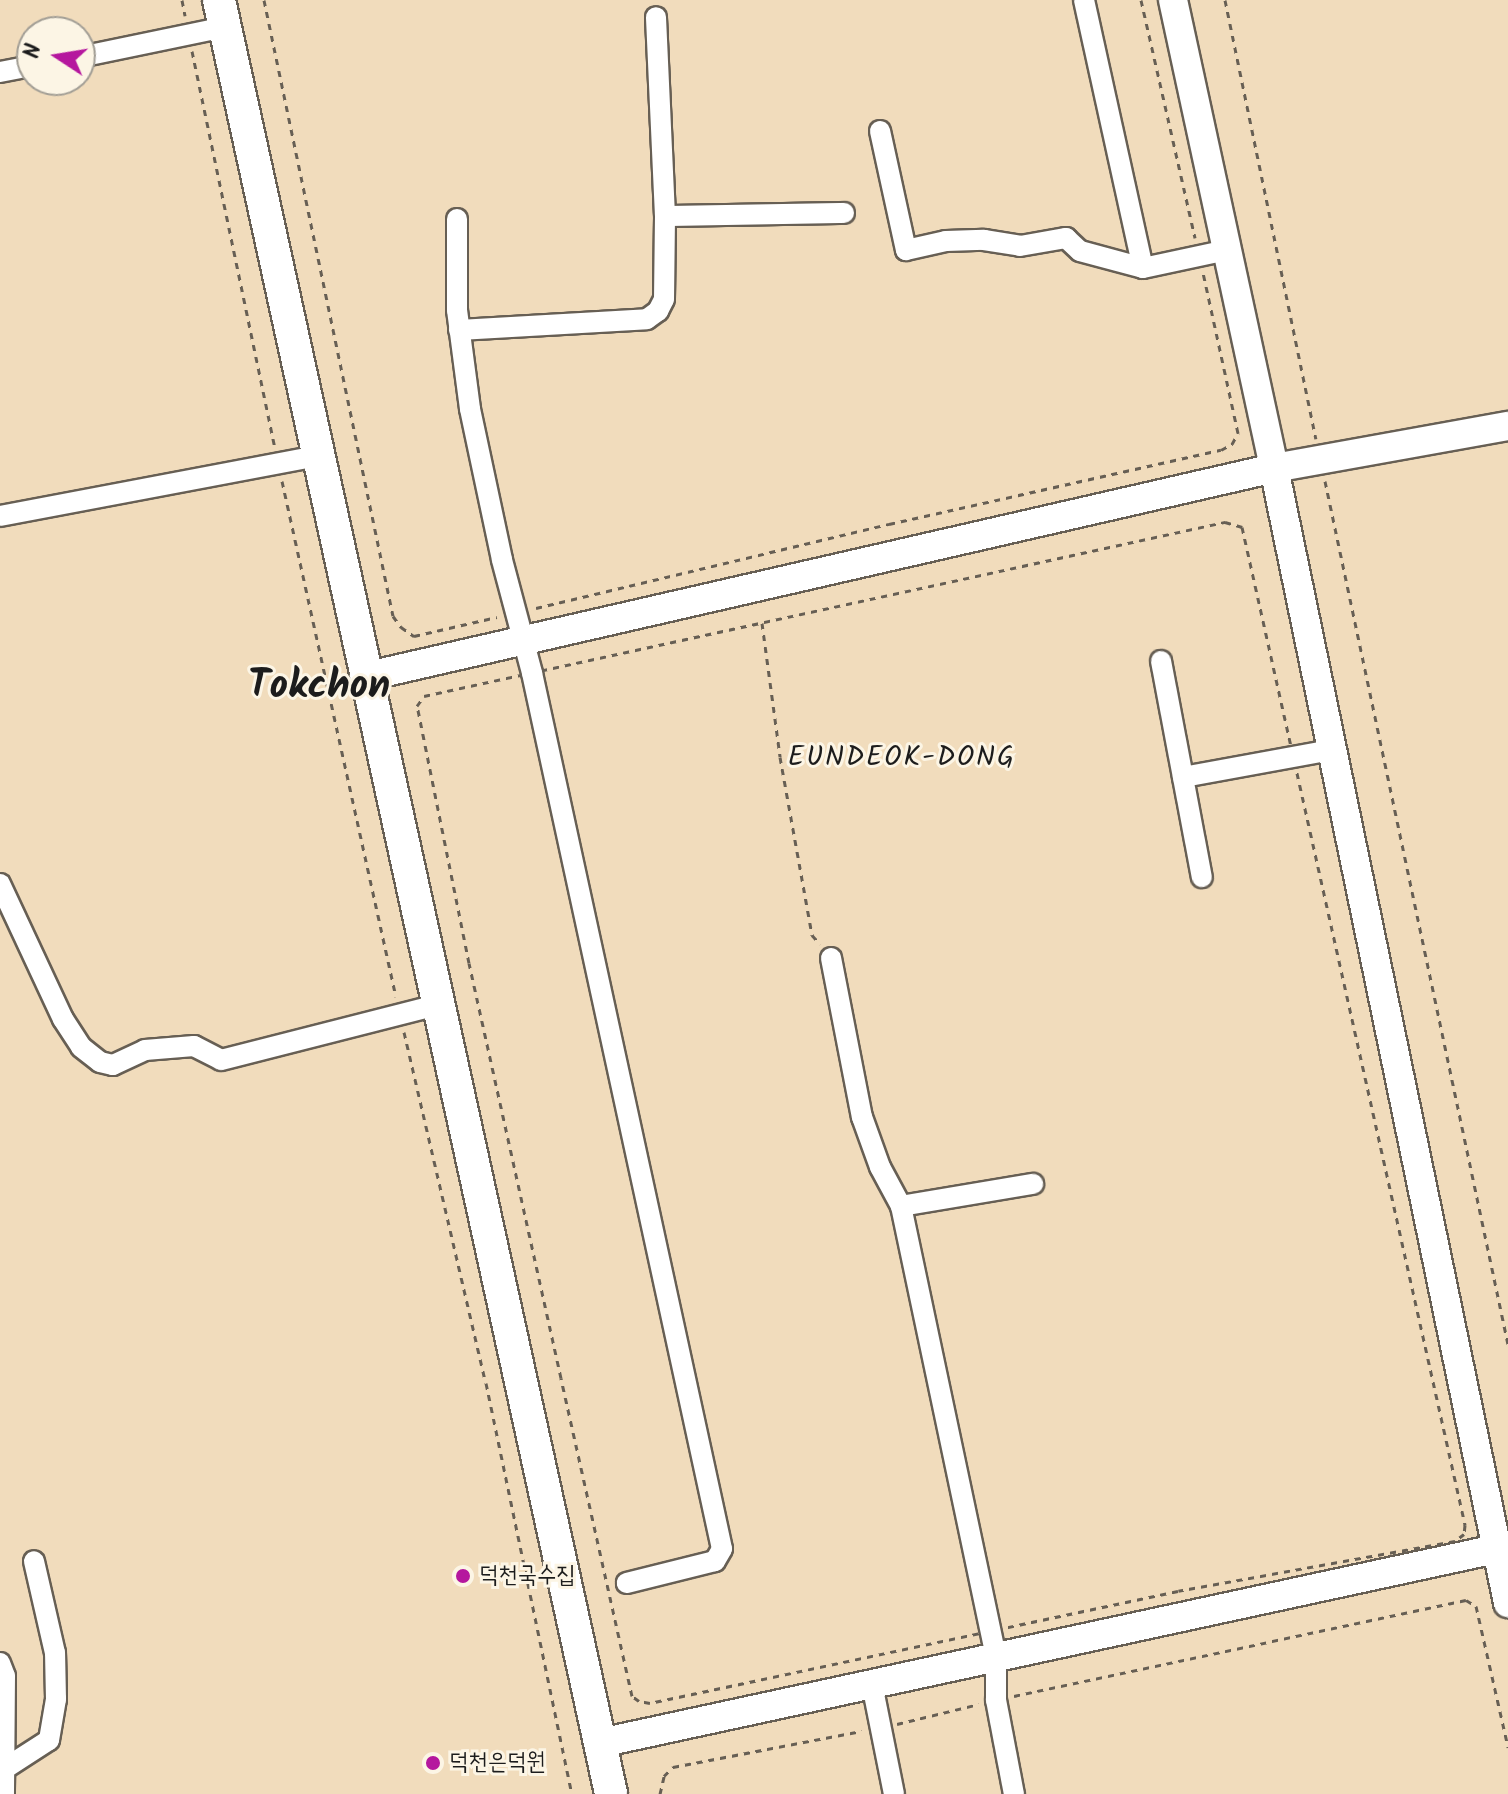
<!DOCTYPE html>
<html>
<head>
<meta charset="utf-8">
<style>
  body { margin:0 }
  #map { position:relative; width:1508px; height:1794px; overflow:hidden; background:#f1dcbc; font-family:Kalam,"Poor Story",sans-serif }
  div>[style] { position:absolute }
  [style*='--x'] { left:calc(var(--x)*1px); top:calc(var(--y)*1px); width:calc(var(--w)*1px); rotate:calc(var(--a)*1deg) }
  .path>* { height:3px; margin-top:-1.5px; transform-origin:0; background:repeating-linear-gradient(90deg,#675f54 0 6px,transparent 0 12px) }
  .roads { filter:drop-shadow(2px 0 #675f54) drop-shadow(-2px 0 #675f54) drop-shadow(0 2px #675f54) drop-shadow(0 -2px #675f54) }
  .street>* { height:20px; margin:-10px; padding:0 10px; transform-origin:10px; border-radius:10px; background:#fff }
  .secondary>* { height:28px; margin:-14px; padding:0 14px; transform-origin:14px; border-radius:14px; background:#fff }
  .primary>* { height:32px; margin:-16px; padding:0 16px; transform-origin:16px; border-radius:16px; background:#fff }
  .dots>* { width:22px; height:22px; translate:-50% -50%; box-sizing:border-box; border:4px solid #fcf5e5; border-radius:50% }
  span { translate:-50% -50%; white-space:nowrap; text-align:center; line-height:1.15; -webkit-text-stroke:6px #fcf5e5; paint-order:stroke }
  .poi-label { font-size:24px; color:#1c1c1c }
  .left { translate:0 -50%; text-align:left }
  .quarter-label { font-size:28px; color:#1c1c1c; letter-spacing:2px }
  .town-label { font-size:40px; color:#1c1c1c; font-weight:700 }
  .north { position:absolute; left:16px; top:16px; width:80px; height:80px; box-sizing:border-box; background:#fcf5e5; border:2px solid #a29e95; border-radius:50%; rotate:282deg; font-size:22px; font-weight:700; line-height:32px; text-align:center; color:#1c1c1c }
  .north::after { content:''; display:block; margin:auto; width:28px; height:36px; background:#b5179e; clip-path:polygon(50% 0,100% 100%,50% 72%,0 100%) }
</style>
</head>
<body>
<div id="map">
  <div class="path">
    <i style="--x:182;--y:0;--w:16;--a:79"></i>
    <i style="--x:264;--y:0;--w:629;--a:78.17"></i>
    <i style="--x:393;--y:616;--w:14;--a:54"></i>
    <i style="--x:401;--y:627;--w:16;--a:35"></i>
    <i style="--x:414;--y:636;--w:85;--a:-12.9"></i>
    <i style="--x:1141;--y:0;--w:244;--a:77.2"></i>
    <i style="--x:1225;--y:0;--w:448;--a:78.3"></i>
    <i style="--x:192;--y:51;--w:405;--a:78.2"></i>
    <i style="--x:282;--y:481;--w:528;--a:77.54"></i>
    <i style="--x:1325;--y:481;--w:882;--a:78.03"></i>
    <i style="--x:1225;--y:522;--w:18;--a:16"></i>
    <i style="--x:1242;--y:527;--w:1023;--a:77.4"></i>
    <i style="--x:1465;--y:1525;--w:9;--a:96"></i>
    <i style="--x:1464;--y:1534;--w:11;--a:142"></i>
    <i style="--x:1455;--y:1541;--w:281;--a:169.8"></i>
    <i style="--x:1178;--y:1591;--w:540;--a:168.02"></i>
    <i style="--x:650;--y:1703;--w:11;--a:-170"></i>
    <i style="--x:639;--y:1701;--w:9;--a:-144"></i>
    <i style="--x:632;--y:1696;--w:326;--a:-102.6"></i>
    <i style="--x:561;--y:1378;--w:425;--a:-102.5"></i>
    <i style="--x:469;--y:963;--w:262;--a:-101.4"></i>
    <i style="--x:417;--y:706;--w:12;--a:-55"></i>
    <i style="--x:424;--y:696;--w:820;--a:-12.26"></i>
    <i style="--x:536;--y:608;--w:363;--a:-13.4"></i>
    <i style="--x:889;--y:524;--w:340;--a:-12.6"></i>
    <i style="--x:1221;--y:450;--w:13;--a:-29"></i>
    <i style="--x:1232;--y:444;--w:13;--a:-61"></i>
    <i style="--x:1238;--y:433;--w:165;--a:-102.3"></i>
    <i style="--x:762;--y:623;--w:135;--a:82.3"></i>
    <i style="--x:780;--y:757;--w:181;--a:79.8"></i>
    <i style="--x:812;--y:935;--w:12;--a:48"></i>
    <i style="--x:404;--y:1032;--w:360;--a:76.9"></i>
    <i style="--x:486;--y:1383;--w:420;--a:78.2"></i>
    <i style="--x:1014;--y:1696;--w:462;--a:-12"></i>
    <i style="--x:1466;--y:1600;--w:12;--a:31"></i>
    <i style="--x:1476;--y:1606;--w:145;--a:77.2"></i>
    <i style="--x:897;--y:1724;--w:84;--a:-13.7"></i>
    <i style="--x:660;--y:1794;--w:18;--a:-77"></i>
    <i style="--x:664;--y:1776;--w:13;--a:-45"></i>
    <i style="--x:673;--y:1767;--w:192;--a:-10.8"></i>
  </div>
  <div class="roads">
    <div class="street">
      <i style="--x:1084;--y:0;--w:274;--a:77.6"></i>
      <i style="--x:80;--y:57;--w:148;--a:-11.7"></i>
      <i style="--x:0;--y:72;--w:33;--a:-11"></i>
      <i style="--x:880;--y:131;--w:122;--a:77.7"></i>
      <i style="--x:906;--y:250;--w:41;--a:-12.7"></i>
      <i style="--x:946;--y:241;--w:38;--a:-2"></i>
      <i style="--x:984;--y:240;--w:36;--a:9"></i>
      <i style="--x:1020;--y:246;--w:47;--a:-9.9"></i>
      <i style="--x:1066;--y:238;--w:19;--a:43"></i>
      <i style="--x:1080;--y:251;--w:65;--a:15.1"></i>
      <i style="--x:1143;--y:268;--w:86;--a:-12.1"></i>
      <i style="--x:665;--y:216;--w:179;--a:-1"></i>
      <i style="--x:457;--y:219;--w:91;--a:90"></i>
      <i style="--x:457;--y:310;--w:100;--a:82.5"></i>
      <i style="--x:470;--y:409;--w:154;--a:78"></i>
      <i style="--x:502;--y:560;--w:117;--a:75.1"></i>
      <i style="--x:532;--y:673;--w:896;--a:77.76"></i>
      <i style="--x:722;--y:1549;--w:14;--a:120"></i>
      <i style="--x:715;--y:1561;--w:91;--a:166"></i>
      <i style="--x:459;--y:330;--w:188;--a:-3.3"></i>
      <i style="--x:647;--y:319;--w:14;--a:-36"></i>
      <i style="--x:658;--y:311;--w:13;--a:-63"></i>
      <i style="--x:664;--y:299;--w:83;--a:-89.3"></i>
      <i style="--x:665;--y:216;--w:199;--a:-92.6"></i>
      <i style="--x:0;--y:516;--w:323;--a:-10.7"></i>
      <i style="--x:1161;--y:661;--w:220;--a:79.3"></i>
      <i style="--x:1183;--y:777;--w:151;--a:-10.3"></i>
      <i style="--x:0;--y:884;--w:149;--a:65"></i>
      <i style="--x:63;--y:1019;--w:33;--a:57"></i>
      <i style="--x:81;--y:1047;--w:24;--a:38"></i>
      <i style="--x:100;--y:1062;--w:13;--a:13"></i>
      <i style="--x:113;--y:1065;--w:35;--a:-25"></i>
      <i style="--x:145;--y:1050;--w:49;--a:-4.7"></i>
      <i style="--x:194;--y:1046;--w:30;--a:27"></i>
      <i style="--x:221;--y:1060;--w:223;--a:-14.3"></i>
      <i style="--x:831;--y:958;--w:162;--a:79"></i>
      <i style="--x:862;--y:1117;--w:53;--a:70.2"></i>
      <i style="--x:880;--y:1167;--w:44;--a:61.7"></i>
      <i style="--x:901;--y:1206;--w:462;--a:78.1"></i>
      <i style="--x:996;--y:1658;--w:42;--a:90"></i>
      <i style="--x:996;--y:1700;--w:96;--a:79.2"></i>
      <i style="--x:901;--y:1206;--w:134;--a:-9.5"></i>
      <i style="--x:0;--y:1663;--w:14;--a:69"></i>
      <i style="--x:5;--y:1676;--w:118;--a:90.5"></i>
      <i style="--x:872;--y:1684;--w:112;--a:78.7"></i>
      <i style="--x:1;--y:1771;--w:57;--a:-32.9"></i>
      <i style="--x:49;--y:1740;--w:42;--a:-80.3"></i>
      <i style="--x:56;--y:1699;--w:46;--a:-91.2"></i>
      <i style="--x:55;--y:1653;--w:94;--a:-102.9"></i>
    </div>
    <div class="secondary">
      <i style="--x:1173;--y:0;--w:479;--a:77.8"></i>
      <i style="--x:1274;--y:468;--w:1159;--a:78.35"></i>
      <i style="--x:364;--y:677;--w:934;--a:-12.93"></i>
      <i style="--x:1274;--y:468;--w:238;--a:-10.2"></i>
      <i style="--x:600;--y:1743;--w:917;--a:-12.22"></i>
    </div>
    <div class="primary">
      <i style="--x:219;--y:0;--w:1836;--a:77.67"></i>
    </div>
  </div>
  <div class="dots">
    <i style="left:463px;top:1576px;background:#b5179e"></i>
    <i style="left:433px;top:1763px;background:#b5179e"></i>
  </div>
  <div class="poi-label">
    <span class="left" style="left:479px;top:1576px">덕천국수집</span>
    <span class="left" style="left:449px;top:1763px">덕천은덕원</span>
  </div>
  <div class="quarter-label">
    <span style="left:902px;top:758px">EUNDEOK-DONG</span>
  </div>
  <div class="town-label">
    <span style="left:319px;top:686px">Tokchon</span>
  </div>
  <div class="north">N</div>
</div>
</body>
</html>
